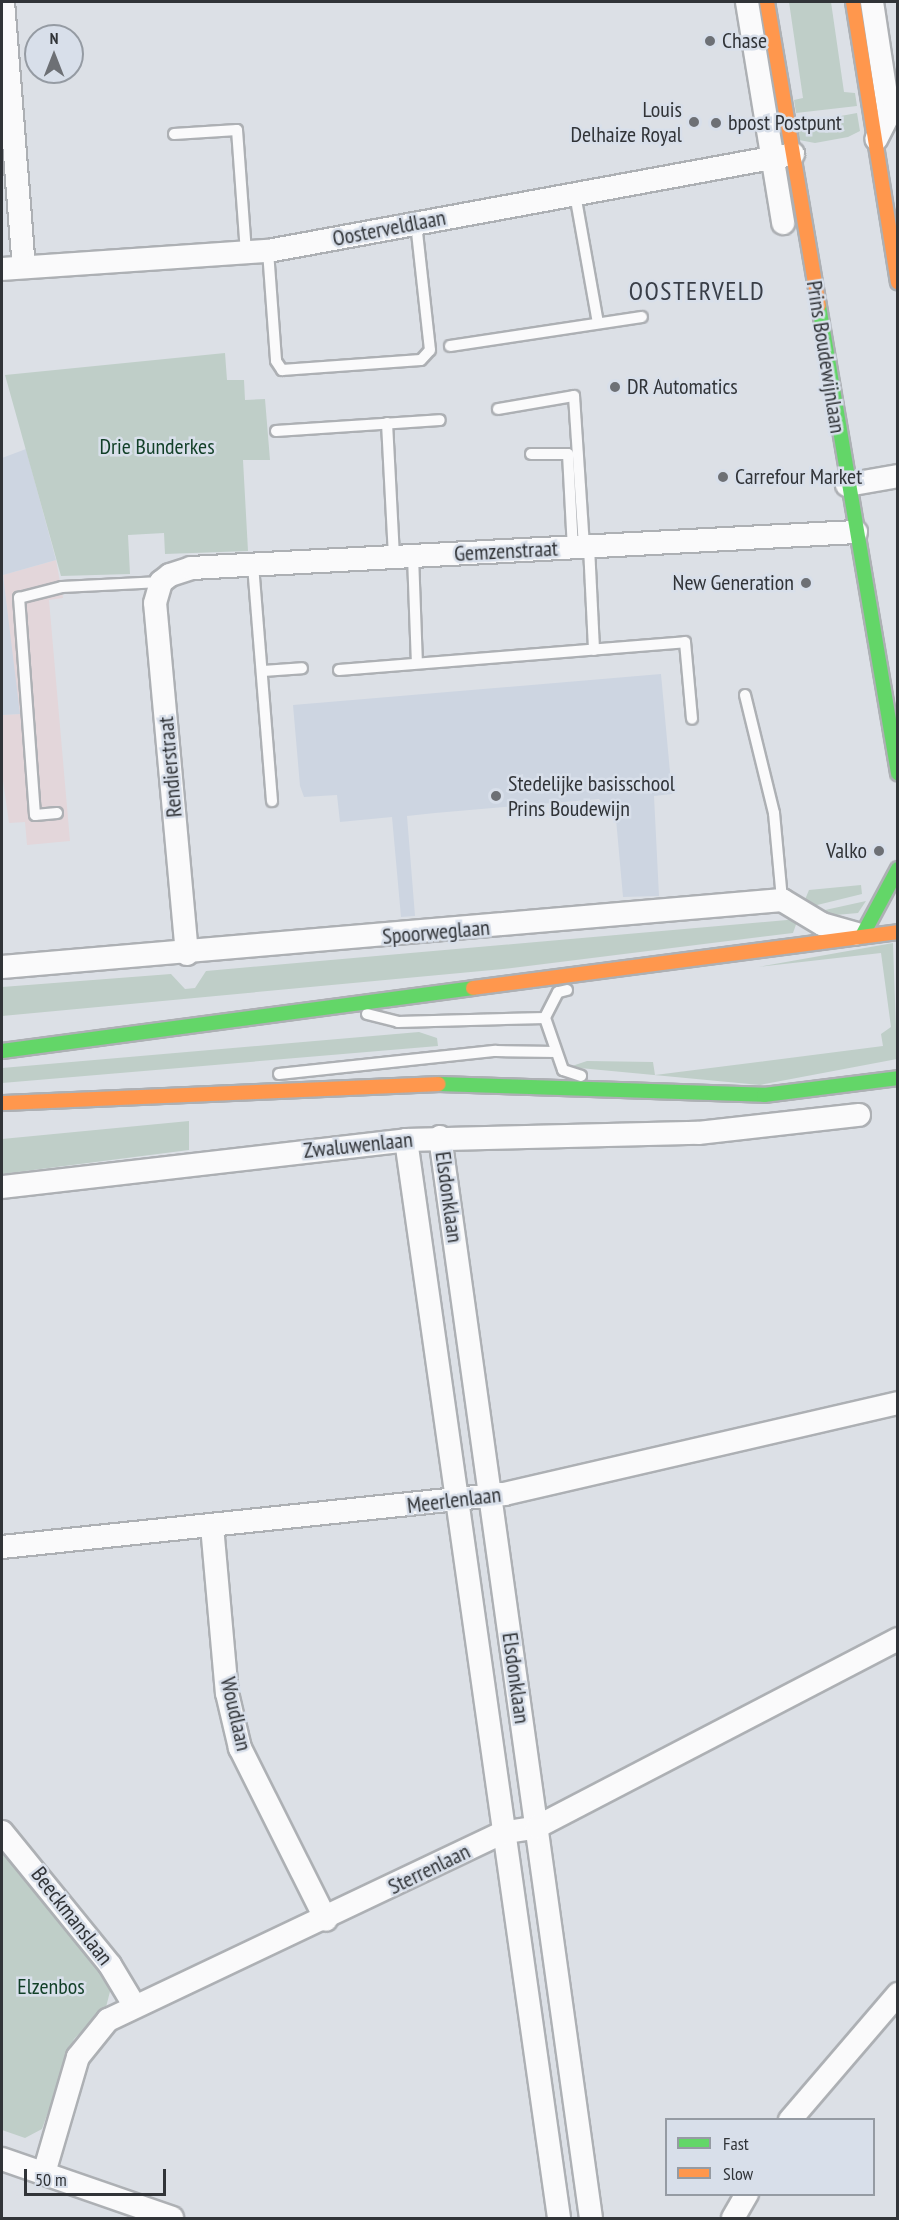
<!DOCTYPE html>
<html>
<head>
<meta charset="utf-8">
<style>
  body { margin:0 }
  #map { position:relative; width:899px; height:2220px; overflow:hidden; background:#dce0e6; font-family:"PT Sans Narrow",sans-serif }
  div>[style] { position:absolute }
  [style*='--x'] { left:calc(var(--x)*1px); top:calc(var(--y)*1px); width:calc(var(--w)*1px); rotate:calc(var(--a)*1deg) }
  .industrial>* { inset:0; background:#e3d6da }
  .built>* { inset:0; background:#cdd5e1 }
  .green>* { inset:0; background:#bfcec8 }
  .roads { filter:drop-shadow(2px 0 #adb0b4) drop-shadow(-2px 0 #adb0b4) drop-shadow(0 2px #adb0b4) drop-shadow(0 -2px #adb0b4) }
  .lane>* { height:10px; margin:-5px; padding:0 5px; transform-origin:5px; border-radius:5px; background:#fafafb }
  .street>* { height:22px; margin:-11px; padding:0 11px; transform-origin:11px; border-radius:11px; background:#fafafb }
  .fast>* { height:14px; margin:-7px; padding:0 7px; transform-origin:7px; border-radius:7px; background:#63d668 }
  .slow>* { height:14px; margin:-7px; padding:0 7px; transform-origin:7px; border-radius:7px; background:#ff974d }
  .dots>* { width:16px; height:16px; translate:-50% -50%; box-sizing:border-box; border:3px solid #d8dfea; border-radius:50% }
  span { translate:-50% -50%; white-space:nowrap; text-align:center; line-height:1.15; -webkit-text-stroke:5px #d8dfea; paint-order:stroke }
  .poi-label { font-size:22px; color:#313438 }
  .left { translate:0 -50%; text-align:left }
  .right { translate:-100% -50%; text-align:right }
  .street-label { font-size:22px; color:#313438 }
  .park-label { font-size:22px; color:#113f27 }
  .quarter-label { font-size:26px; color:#393e47; letter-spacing:1.5px }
  .frame { position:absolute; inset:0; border:3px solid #313438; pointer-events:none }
  .legend { position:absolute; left:665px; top:2118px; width:210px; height:78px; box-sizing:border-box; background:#d8dfea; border:2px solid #959ba3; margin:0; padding:8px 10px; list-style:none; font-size:18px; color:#313438 }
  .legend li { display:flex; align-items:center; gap:12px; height:30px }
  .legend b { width:30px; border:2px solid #959ba3 }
  .north { position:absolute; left:24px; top:24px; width:60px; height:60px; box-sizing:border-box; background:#d8dfea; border:2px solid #959ba3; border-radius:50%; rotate:0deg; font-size:16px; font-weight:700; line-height:24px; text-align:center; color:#313438 }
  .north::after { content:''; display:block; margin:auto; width:21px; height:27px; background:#6d7075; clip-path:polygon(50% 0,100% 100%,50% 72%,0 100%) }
  .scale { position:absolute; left:24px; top:2169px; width:142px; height:27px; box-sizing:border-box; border:3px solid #313438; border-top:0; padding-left:8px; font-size:18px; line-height:21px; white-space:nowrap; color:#313438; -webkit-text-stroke:4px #d8dfea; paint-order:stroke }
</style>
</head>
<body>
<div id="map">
  <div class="industrial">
    <i style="clip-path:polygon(56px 560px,63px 598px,49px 600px,70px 841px,27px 845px,25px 822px,9px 823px,2px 774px,2px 715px,19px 714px,3px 575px)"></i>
  </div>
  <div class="built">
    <i style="clip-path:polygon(26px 449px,56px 560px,3px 575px,20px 714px,2px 715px,2px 458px)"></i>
    <i style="clip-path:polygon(661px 674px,672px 794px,654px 796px,659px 896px,623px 897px,616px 819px,599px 799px,435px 813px,407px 816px,415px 916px,401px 917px,392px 817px,340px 822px,337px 795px,304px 797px,300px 786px,293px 705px)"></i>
  </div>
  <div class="green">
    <i style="clip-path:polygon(789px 2px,831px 2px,844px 92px,855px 93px,857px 106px,796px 113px,794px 100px,803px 98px)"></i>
    <i style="clip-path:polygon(857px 113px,860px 131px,848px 137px,815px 143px,799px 140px,797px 124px)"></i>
    <i style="clip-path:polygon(225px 353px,227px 380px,244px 380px,245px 400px,265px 399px,270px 460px,243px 460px,248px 551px,165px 554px,164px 533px,128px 535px,130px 574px,61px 576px,5px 375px)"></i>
    <i style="clip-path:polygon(861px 885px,862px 894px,809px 907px,804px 902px,809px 890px)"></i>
    <i style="clip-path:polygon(866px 901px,858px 913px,824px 916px,816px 912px)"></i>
    <i style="clip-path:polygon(798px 919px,793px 933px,503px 969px,2px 1016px,2px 987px,171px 974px,185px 989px,195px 988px,206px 971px)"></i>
    <i style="clip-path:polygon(893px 943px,897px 1059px,760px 1085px,569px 1067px,587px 1061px,653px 1062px,655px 1075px,883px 1046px,881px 1034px,891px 1027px,881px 953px,758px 967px)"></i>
    <i style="clip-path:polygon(419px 1032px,437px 1038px,438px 1046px,2px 1083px,2px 1068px)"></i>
    <i style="clip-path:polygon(189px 1121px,189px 1150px,2px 1174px,2px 1139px)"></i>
    <i style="clip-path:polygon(2px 1849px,112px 1984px,106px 2007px,74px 2039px,42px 2129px,25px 2138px,2px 2130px)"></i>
  </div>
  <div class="roads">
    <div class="lane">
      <i style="--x:174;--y:134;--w:63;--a:-3.6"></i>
      <i style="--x:237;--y:130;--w:122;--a:85.8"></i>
      <i style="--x:575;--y:194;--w:131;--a:79.9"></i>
      <i style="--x:268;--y:251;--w:110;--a:85.8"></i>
      <i style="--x:276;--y:361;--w:11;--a:56"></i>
      <i style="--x:282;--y:370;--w:139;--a:-4.1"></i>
      <i style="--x:421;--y:360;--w:13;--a:-48"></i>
      <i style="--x:430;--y:350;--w:128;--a:-96.3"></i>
      <i style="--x:450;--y:346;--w:194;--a:-8.6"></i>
      <i style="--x:498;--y:409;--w:77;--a:-9.7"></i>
      <i style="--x:574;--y:396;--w:151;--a:86.2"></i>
      <i style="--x:387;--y:423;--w:134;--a:87"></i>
      <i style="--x:276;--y:431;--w:164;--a:-3.8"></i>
      <i style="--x:531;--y:454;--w:37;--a:0"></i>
      <i style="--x:568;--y:454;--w:94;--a:87"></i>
      <i style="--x:589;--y:547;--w:103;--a:87.2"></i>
      <i style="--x:413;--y:556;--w:107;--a:87.9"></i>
      <i style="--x:253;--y:565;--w:237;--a:85.4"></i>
      <i style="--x:339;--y:670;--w:347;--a:-4.6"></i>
      <i style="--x:685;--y:642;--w:77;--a:84.8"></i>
      <i style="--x:263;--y:671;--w:39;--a:-4"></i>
      <i style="--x:745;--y:695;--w:122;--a:76.2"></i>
      <i style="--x:774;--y:813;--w:87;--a:84.7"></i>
      <i style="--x:57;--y:813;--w:22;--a:175"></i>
      <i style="--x:35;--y:815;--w:218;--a:-94.2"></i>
      <i style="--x:19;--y:598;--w:44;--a:-14.3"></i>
      <i style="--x:62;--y:587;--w:99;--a:-2.9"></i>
      <i style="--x:567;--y:990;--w:9;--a:167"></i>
      <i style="--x:558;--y:992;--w:29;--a:117"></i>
      <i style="--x:545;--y:1018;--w:55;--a:70.9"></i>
      <i style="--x:563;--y:1070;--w:19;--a:18"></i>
      <i style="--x:367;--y:1014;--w:32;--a:14"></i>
      <i style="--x:398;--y:1022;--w:147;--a:-1.6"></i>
      <i style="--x:279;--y:1074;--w:218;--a:-6.1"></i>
      <i style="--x:496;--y:1051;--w:60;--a:1"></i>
    </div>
    <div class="street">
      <i style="--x:3;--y:2;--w:266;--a:85.5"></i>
      <i style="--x:747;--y:2;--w:224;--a:80.7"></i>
      <i style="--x:872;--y:2;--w:113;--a:81.4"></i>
      <i style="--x:889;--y:114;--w:28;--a:117"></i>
      <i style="--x:2;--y:269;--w:267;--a:-3.9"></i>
      <i style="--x:268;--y:251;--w:534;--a:-10.47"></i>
      <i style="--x:847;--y:485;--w:52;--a:-10"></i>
      <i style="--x:187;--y:954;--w:352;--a:-95.2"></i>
      <i style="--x:155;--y:603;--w:22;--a:-74"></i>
      <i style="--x:161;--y:582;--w:11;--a:-38"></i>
      <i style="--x:170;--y:575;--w:22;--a:-18"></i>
      <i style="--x:191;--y:568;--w:666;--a:-3.1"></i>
      <i style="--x:2;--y:967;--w:783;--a:-4.91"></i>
      <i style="--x:782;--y:900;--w:47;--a:31"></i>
      <i style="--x:822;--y:924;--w:35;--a:16"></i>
      <i style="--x:440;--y:1137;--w:1091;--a:82.05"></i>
      <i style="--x:406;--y:1140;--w:1089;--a:81.92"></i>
      <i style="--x:2;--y:1187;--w:407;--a:-6.6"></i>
      <i style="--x:406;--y:1140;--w:292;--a:-1.4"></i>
      <i style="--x:698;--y:1133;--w:162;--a:-6.4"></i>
      <i style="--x:212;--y:1526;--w:168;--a:84.9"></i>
      <i style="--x:227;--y:1693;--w:57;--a:76.7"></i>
      <i style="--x:240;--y:1748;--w:192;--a:63.4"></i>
      <i style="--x:2;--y:1547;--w:505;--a:-6.03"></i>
      <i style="--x:504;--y:1494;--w:404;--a:-13"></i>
      <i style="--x:2;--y:1832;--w:171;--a:50.9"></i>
      <i style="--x:110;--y:1965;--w:47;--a:59"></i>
      <i style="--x:790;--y:2120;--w:166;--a:-49.4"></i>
      <i style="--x:2;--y:2159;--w:180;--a:19.1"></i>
      <i style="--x:44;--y:2173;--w:121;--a:-73.7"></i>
      <i style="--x:78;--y:2057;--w:48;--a:-51"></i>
      <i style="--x:108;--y:2020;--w:435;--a:-25.4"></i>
      <i style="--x:501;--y:1833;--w:36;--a:-9"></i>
      <i style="--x:537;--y:1827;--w:407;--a:-27.5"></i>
      <i style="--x:733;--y:2218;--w:28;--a:-60"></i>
    </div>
    <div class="fast">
      <i style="--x:819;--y:306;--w:474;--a:80.4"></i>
      <i style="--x:862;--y:936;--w:76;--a:-61.8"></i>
      <i style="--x:2;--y:1051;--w:475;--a:-7.6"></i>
      <i style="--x:439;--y:1084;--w:325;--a:1.9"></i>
      <i style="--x:764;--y:1095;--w:135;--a:-7.2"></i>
    </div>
    <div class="slow">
      <i style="--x:767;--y:2;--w:308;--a:80.3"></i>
      <i style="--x:853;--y:2;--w:284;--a:80.9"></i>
      <i style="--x:473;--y:988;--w:429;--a:-7.5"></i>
      <i style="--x:2;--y:1103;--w:437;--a:-2.5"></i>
    </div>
  </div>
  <div class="dots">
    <i style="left:710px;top:41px;background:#6d7075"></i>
    <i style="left:694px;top:122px;background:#6d7075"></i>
    <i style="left:716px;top:123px;background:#6d7075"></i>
    <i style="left:615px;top:387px;background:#6d7075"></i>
    <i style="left:723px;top:477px;background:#6d7075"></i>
    <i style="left:806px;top:583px;background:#6d7075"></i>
    <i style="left:496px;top:796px;background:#6d7075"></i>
    <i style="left:879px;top:851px;background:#6d7075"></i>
  </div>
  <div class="poi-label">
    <span class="left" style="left:722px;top:41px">Chase</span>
    <span class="right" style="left:682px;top:122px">Louis<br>Delhaize Royal</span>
    <span class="left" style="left:728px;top:123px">bpost Postpunt</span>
    <span class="left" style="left:627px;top:387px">DR Automatics</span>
    <span class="left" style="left:735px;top:477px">Carrefour Market</span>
    <span class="right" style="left:794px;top:583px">New Generation</span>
    <span class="left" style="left:508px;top:796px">Stedelijke basisschool<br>Prins Boudewijn</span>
    <span class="right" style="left:867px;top:851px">Valko</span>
  </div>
  <div class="street-label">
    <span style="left:389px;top:228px;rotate:-11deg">Oosterveldlaan</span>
    <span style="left:826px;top:357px;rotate:81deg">Prins Boudewijnlaan</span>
    <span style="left:506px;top:551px;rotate:-3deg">Gemzenstraat</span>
    <span style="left:170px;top:767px;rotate:-95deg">Rendierstraat</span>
    <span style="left:436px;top:932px;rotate:-5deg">Spoorweglaan</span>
    <span style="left:358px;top:1145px;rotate:-6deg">Zwaluwenlaan</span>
    <span style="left:449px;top:1197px;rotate:82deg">Elsdonklaan</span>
    <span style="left:454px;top:1500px;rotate:-7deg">Meerlenlaan</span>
    <span style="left:516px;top:1678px;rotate:82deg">Elsdonklaan</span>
    <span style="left:236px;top:1714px;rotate:77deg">Woudlaan</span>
    <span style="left:429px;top:1869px;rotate:-26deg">Sterrenlaan</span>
    <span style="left:72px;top:1916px;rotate:52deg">Beeckmanslaan</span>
  </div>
  <div class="park-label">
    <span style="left:157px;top:447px">Drie Bunderkes</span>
    <span style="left:51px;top:1987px">Elzenbos</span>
  </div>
  <div class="quarter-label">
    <span style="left:697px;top:291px">OOSTERVELD</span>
  </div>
  <div class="frame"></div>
  <ul class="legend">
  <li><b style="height:8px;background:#63d668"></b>Fast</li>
  <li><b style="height:8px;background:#ff974d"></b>Slow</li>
  </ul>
  <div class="north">N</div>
  <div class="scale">50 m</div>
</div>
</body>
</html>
